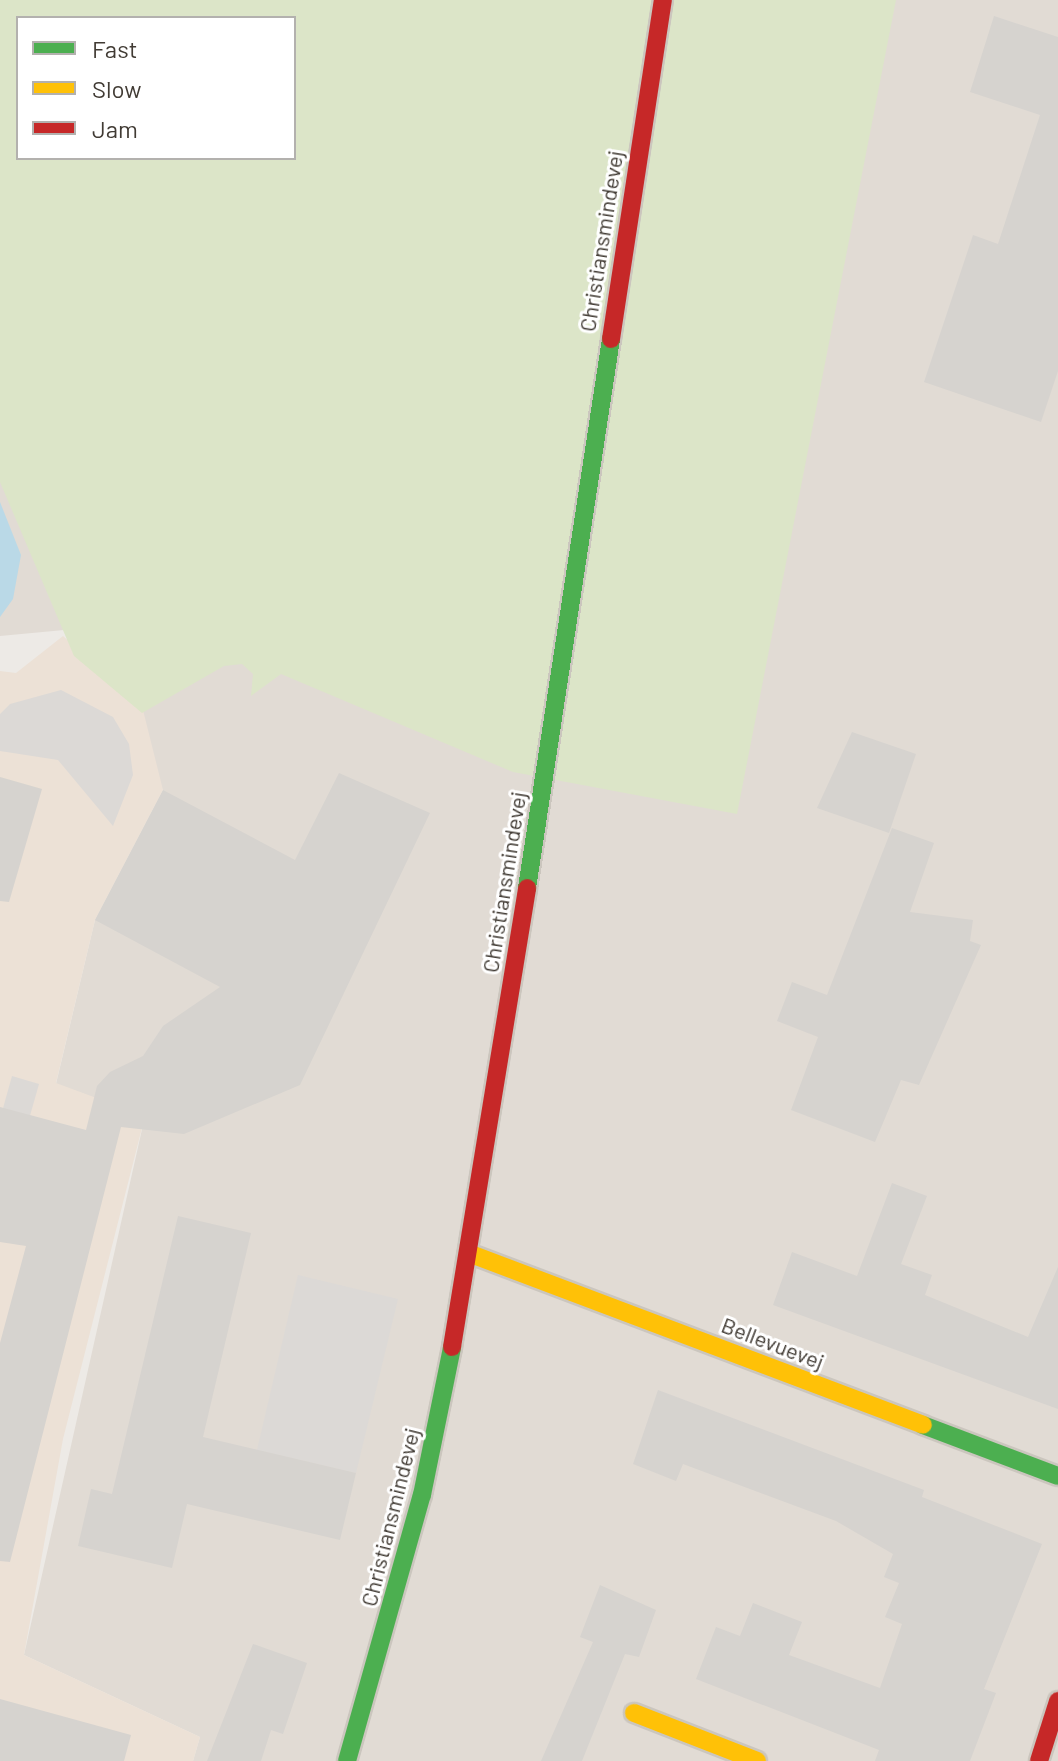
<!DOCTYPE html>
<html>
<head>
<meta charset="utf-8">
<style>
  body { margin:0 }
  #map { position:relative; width:1058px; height:1761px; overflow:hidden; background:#edeae6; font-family:Barlow,sans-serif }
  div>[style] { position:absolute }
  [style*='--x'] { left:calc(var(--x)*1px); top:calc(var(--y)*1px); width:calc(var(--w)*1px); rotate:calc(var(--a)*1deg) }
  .residential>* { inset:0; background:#e1dbd4 }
  .commercial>* { inset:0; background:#ece1d6 }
  .green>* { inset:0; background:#dce5c8 }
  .parking>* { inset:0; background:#dcd9d6 }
  .water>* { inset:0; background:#bad9e7 }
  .building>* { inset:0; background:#d6d3cf }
  .roads { filter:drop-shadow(2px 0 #cbc6be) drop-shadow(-2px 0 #cbc6be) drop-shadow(0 2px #cbc6be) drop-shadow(0 -2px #cbc6be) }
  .fast>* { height:18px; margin:-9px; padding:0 9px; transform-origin:9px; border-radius:9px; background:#4caf50 }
  .slow>* { height:18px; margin:-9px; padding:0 9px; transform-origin:9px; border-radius:9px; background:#ffc107 }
  .jam>* { height:18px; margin:-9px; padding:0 9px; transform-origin:9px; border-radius:9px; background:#c62828 }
  span { translate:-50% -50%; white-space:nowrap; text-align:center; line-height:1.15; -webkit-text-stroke:6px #fff; paint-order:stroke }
  .street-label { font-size:22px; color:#413b34 }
  .legend { position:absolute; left:16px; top:16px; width:280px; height:144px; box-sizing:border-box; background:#fff; border:2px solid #b3b1ae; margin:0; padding:10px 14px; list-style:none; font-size:24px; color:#413b34 }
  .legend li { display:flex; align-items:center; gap:16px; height:40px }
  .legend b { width:40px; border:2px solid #b3b1ae }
</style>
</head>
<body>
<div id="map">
  <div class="residential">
    <i style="clip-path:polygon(evenodd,0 0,1058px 0,1058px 1761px,193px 1761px,200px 1737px,24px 1655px,145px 1116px,56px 1084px,95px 920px,163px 790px,64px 630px,0 636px,0 0,18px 18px,294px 18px,294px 158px,18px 158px,18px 18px)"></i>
  </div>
  <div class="commercial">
    <i style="clip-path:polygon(63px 636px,142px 706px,163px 790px,95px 920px,56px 1083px,145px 1116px,63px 1439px,24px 1655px,200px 1737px,193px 1761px,0 1761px,0 671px,16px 673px)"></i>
  </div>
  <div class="green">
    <i style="clip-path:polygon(evenodd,0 0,896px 0,737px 814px,513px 772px,281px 674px,251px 696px,253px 674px,242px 664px,224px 666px,142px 713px,74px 656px,0 482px,0 0,18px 18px,294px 18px,294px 158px,18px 158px,18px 18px)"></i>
  </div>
  <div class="parking">
    <i style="clip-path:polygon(61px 690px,113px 717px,129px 744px,133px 775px,113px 826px,58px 760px,0 751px,0 714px,10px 704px)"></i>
    <i style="clip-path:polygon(12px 1076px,39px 1084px,0 1221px,0 1119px)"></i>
    <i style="clip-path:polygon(298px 1275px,398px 1299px,356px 1473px,257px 1450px)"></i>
  </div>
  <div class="water">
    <i style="clip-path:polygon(0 502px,21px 555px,13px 599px,0 617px)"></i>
  </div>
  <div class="building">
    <i style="clip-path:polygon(994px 16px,1058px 37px,1058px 371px,1041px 422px,924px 382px,973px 235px,998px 244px,1040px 115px,970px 92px)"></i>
    <i style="clip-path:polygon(852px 732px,916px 754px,889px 833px,817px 808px)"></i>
    <i style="clip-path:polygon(339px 773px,430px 813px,300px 1085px,184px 1134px,121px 1127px,10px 1562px,0 1561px,0 1343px,26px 1246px,0 1242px,0 1107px,86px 1130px,97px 1086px,110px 1072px,143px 1056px,163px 1026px,220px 987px,95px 920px,163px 790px,295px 860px)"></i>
    <i style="clip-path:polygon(0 777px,42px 789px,9px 902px,0 901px)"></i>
    <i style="clip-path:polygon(892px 828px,934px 843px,910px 912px,973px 920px,970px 941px,981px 945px,919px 1085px,901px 1080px,875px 1142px,791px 1110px,818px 1037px,777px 1021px,792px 982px,827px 995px)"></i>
    <i style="clip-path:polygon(892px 1183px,927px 1196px,901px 1264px,932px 1275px,925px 1295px,1028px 1337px,1058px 1267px,1058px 1409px,773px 1305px,792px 1252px,857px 1276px)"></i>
    <i style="clip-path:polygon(178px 1216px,251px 1233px,203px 1437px,356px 1473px,340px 1540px,187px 1504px,172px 1568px,78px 1546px,91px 1489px,112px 1494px)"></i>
    <i style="clip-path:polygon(658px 1390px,924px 1490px,922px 1497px,1042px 1544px,984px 1689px,996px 1693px,970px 1761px,875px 1761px,879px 1750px,696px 1679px,716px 1627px,740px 1636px,753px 1603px,802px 1622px,789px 1655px,880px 1688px,902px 1624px,885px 1617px,899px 1583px,884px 1577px,893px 1554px,836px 1521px,683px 1464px,676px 1481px,633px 1464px)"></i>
    <i style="clip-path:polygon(600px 1585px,656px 1610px,639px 1657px,625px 1654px,582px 1761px,541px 1761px,593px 1642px,580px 1637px)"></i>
    <i style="clip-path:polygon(253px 1644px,307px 1663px,283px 1734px,271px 1730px,261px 1761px,207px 1761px)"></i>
    <i style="clip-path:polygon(0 1699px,131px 1735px,124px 1761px,0 1761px)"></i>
  </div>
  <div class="roads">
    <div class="fast">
      <i style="--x:527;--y:888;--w:555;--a:-81.3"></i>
      <i style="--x:923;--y:1425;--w:144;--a:20.7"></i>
      <i style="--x:347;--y:1761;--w:276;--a:-74.3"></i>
      <i style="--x:422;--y:1495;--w:151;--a:-78.5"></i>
    </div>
    <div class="slow">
      <i style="--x:471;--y:1254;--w:483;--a:20.7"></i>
      <i style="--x:634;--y:1713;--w:132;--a:21.3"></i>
    </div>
    <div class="jam">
      <i style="--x:611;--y:339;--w:343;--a:-81.3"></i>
      <i style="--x:452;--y:1347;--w:465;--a:-80.7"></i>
      <i style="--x:1039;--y:1761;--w:63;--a:-72.4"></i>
    </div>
  </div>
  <div class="street-label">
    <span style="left:601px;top:241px;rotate:-81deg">Christiansmindevej</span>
    <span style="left:504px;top:882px;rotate:-81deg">Christiansmindevej</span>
    <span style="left:773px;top:1343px;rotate:21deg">Bellevuevej</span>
    <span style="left:390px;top:1517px;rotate:-76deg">Christiansmindevej</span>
  </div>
  <ul class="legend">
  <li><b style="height:10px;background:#4caf50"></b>Fast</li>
  <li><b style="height:10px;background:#ffc107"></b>Slow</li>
  <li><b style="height:10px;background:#c62828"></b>Jam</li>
  </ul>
</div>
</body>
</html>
